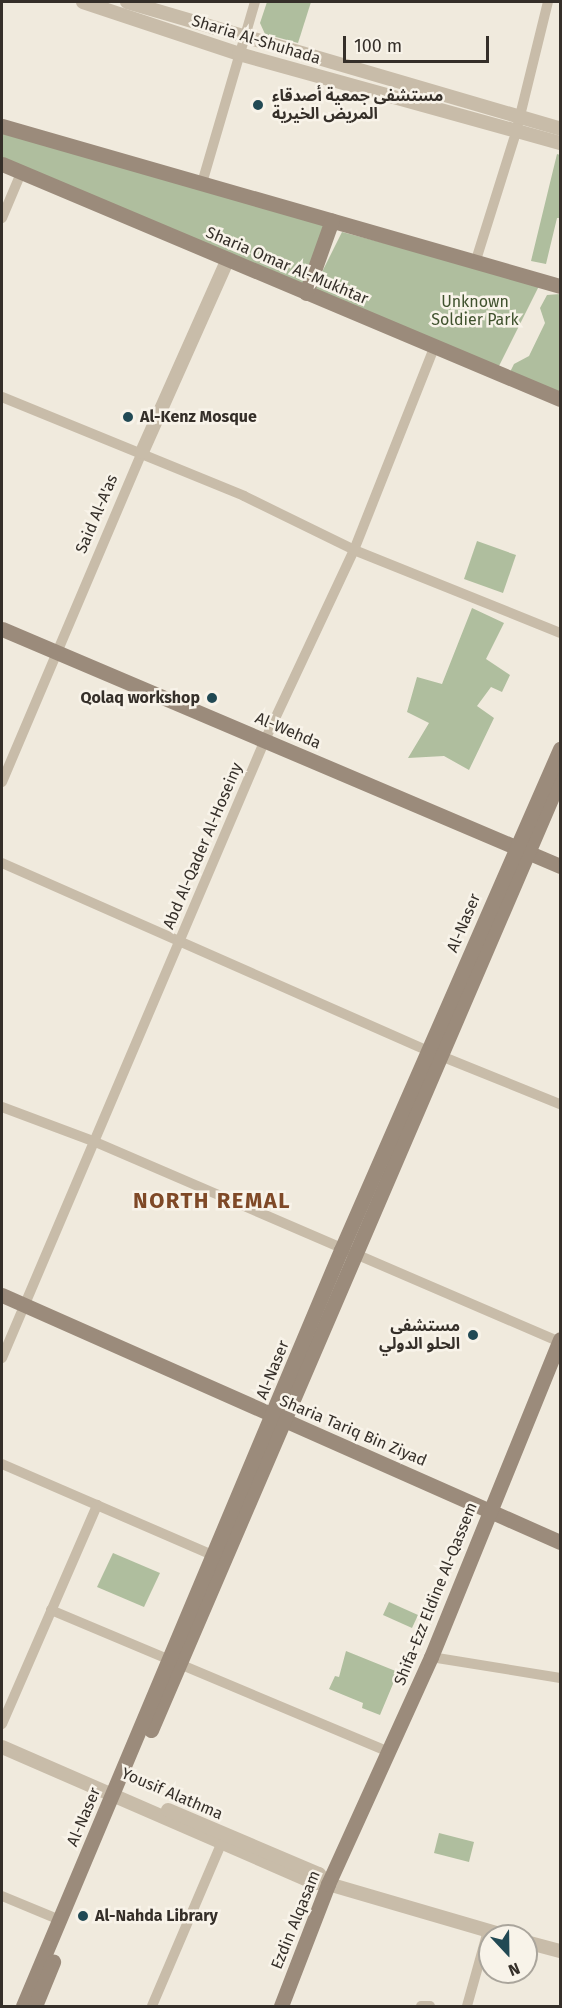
<!DOCTYPE html>
<html>
<head>
<meta charset="utf-8">
<style>
  body { margin:0 }
  #map { position:relative; width:562px; height:2008px; overflow:hidden; background:#f0eadd; font-family:"Fira Sans","Noto Sans Arabic",sans-serif }
  div>[style] { position:absolute }
  [style*='--x'] { left:calc(var(--x)*1px); top:calc(var(--y)*1px); width:calc(var(--w)*1px); rotate:calc(var(--a)*1deg) }
  .green>* { inset:0; background:#afbe9e }
  .minor>* { height:10px; margin:-5px; padding:0 5px; transform-origin:5px; border-radius:5px; background:#c8bca9 }
  .tertiary>* { height:14px; margin:-7px; padding:0 7px; transform-origin:7px; border-radius:7px; background:#c8bca9 }
  .secondary>* { height:15px; margin:-7.5px; padding:0 7.5px; transform-origin:7.5px; border-radius:7.5px; background:#9b8b7b }
  .dots>* { width:16px; height:16px; translate:-50% -50%; box-sizing:border-box; border:3px solid #f8f3e9; border-radius:50% }
  span { translate:-50% -50%; white-space:nowrap; text-align:center; line-height:1.15; -webkit-text-stroke:5px #f8f3e9; paint-order:stroke }
  .street-label { font-size:16px; color:#352f29 }
  .poi-label { font-size:16px; color:#352f29; font-weight:700 }
  .left { translate:0 -50%; text-align:left }
  .right { translate:-100% -50%; text-align:right }
  .park-label { font-size:16px; color:#40522e }
  .district-label { font-size:22px; color:#7f4927; font-weight:700; letter-spacing:1.5px }
  .frame { position:absolute; inset:0; border:3px solid #352f29; pointer-events:none }
  .north { position:absolute; left:478px; top:1924px; width:60px; height:60px; box-sizing:border-box; background:#f8f3e9; border:2px solid #aaa59c; border-radius:50%; rotate:158deg; font-size:16px; font-weight:700; line-height:24px; text-align:center; color:#352f29 }
  .north::after { content:''; display:block; margin:auto; width:21px; height:27px; background:#214954; clip-path:polygon(50% 0,100% 100%,50% 72%,0 100%) }
  .scale { position:absolute; left:343px; top:36px; width:146px; height:27px; box-sizing:border-box; border:3px solid #352f29; border-top:0; padding-left:8px; font-size:18px; line-height:21px; white-space:nowrap; color:#352f29; -webkit-text-stroke:4px #f8f3e9; paint-order:stroke }
</style>
</head>
<body>
<div id="map">
  <div class="green">
    <i style="clip-path:polygon(267px 2px,311px 2px,298px 43px,265px 34px,260px 23px)"></i>
    <i style="clip-path:polygon(2px 131px,327px 223px,304px 288px,2px 161px)"></i>
    <i style="clip-path:polygon(557px 154px,560px 155px,560px 218px,557px 218px,546px 264px,531px 261px)"></i>
    <i style="clip-path:polygon(342px 232px,540px 284px,498px 368px,313px 290px)"></i>
    <i style="clip-path:polygon(560px 294px,560px 396px,509px 374px,514px 364px,529px 356px,545px 323px,540px 308px,547px 295px)"></i>
    <i style="clip-path:polygon(477px 541px,516px 555px,503px 593px,464px 579px)"></i>
    <i style="clip-path:polygon(472px 608px,504px 623px,486px 659px,510px 675px,502px 692px,491px 687px,477px 706px,494px 718px,469px 770px,444px 756px,408px 758px,429px 723px,407px 712px,417px 677px,442px 684px)"></i>
    <i style="clip-path:polygon(113px 1553px,160px 1573px,144px 1607px,97px 1587px)"></i>
    <i style="clip-path:polygon(389px 1602px,418px 1615px,412px 1628px,383px 1615px)"></i>
    <i style="clip-path:polygon(346px 1651px,398px 1672px,380px 1715px,362px 1708px,363px 1703px,329px 1689px,335px 1676px,339px 1677px)"></i>
    <i style="clip-path:polygon(439px 1833px,474px 1842px,469px 1862px,434px 1853px)"></i>
  </div>
  <div class="minor">
    <i style="--x:202;--y:183;--w:189;--a:-73.7"></i>
    <i style="--x:2;--y:218;--w:49;--a:-67.1"></i>
    <i style="--x:476;--y:260;--w:134;--a:-72.6"></i>
    <i style="--x:516;--y:132;--w:134;--a:-76.2"></i>
    <i style="--x:2;--y:397;--w:261;--a:22.2"></i>
    <i style="--x:244;--y:496;--w:123;--a:26.1"></i>
    <i style="--x:354;--y:550;--w:222;--a:21.9"></i>
    <i style="--x:2;--y:782;--w:358;--a:-67"></i>
    <i style="--x:2;--y:863;--w:469;--a:23.8"></i>
    <i style="--x:431;--y:1052;--w:139;--a:22"></i>
    <i style="--x:2;--y:1107;--w:97;--a:20.5"></i>
    <i style="--x:93;--y:1141;--w:508;--a:23.29"></i>
    <i style="--x:2;--y:1358;--w:672;--a:-66.95"></i>
    <i style="--x:265;--y:740;--w:210;--a:-64.9"></i>
    <i style="--x:354;--y:550;--w:217;--a:-68.4"></i>
    <i style="--x:2;--y:1464;--w:232;--a:23.4"></i>
    <i style="--x:51;--y:1610;--w:367;--a:22.8"></i>
    <i style="--x:431;--y:1657;--w:131;--a:9.2"></i>
    <i style="--x:2;--y:1724;--w:239;--a:-66.5"></i>
    <i style="--x:2;--y:1896;--w:63;--a:22.5"></i>
    <i style="--x:152;--y:2006;--w:176;--a:-66.9"></i>
    <i style="--x:421;--y:2006;--w:9;--a:0"></i>
    <i style="--x:467;--y:2006;--w:78;--a:-74.4"></i>
  </div>
  <div class="tertiary">
    <i style="--x:83;--y:2;--w:164;--a:18.4"></i>
    <i style="--x:239;--y:54;--w:333;--a:15.5"></i>
    <i style="--x:127;--y:2;--w:451;--a:16.3"></i>
    <i style="--x:142;--y:452;--w:209;--a:-66"></i>
    <i style="--x:2;--y:1747;--w:341;--a:23.5"></i>
    <i style="--x:315;--y:1883;--w:10;--a:0"></i>
    <i style="--x:325;--y:1883;--w:189;--a:16.3"></i>
    <i style="--x:168;--y:1810;--w:164;--a:23"></i>
    <i style="--x:319;--y:1874;--w:11;--a:56"></i>
    <i style="--x:526;--y:1942;--w:35;--a:15"></i>
  </div>
  <div class="secondary">
    <i style="--x:2;--y:126;--w:580;--a:16"></i>
    <i style="--x:2;--y:164;--w:605;--a:22.84"></i>
    <i style="--x:306;--y:293;--w:77;--a:-70.4"></i>
    <i style="--x:2;--y:629;--w:606;--a:23.01"></i>
    <i style="--x:2;--y:1295;--w:610;--a:23.88"></i>
    <i style="--x:151;--y:1730;--w:1036;--a:-66.75"></i>
    <i style="--x:23;--y:2006;--w:820;--a:-67.19"></i>
    <i style="--x:341;--y:1250;--w:547;--a:-66.39"></i>
    <i style="--x:35;--y:2006;--w:48;--a:-67.8"></i>
    <i style="--x:281;--y:2006;--w:131;--a:-68.9"></i>
    <i style="--x:328;--y:1884;--w:249;--a:-65.6"></i>
    <i style="--x:431;--y:1657;--w:343;--a:-67.9"></i>
  </div>
  <div class="dots">
    <i style="left:258px;top:105px;background:#214954"></i>
    <i style="left:128px;top:417px;background:#214954"></i>
    <i style="left:212px;top:698px;background:#214954"></i>
    <i style="left:473px;top:1335px;background:#214954"></i>
    <i style="left:83px;top:1916px;background:#214954"></i>
  </div>
  <div class="street-label">
    <span style="left:256px;top:40px;rotate:17deg">Sharia Al-Shuhada</span>
    <span style="left:287px;top:266px;rotate:23deg">Sharia Omar Al-Mukhtar</span>
    <span style="left:97px;top:514px;rotate:-67deg">Said Al-A'as</span>
    <span style="left:288px;top:731px;rotate:23deg">Al-Wehda</span>
    <span style="left:203px;top:846px;rotate:-67deg">Abd Al-Qader Al-Hoseiny</span>
    <span style="left:464px;top:923px;rotate:-67deg">Al-Naser</span>
    <span style="left:273px;top:1370px;rotate:-68deg">Al-Naser</span>
    <span style="left:353px;top:1431px;rotate:23deg">Sharia Tariq Bin Ziyad</span>
    <span style="left:436px;top:1594px;rotate:-68deg">Shifa-Ezz Eldine Al-Qassem</span>
    <span style="left:172px;top:1794px;rotate:23deg">Yousif Alathma</span>
    <span style="left:84px;top:1817px;rotate:-67deg">Al-Naser</span>
    <span style="left:296px;top:1920px;rotate:-68deg">Ezdin Alqasam</span>
  </div>
  <div class="poi-label">
    <span class="left" style="left:272px;top:105px">مستشفى جمعية أصدقاء<br>المريض الخيرية</span>
    <span class="left" style="left:140px;top:417px">Al-Kenz Mosque</span>
    <span class="right" style="left:200px;top:698px">Qolaq workshop</span>
    <span class="right" style="left:460px;top:1335px">مستشفى<br>الحلو الدولي</span>
    <span class="left" style="left:95px;top:1916px">Al-Nahda Library</span>
  </div>
  <div class="park-label">
    <span style="left:475px;top:311px">Unknown<br>Soldier Park</span>
  </div>
  <div class="district-label">
    <span style="left:212px;top:1201px">NORTH REMAL</span>
  </div>
  <div class="frame"></div>
  <div class="north">N</div>
  <div class="scale">100 m</div>
</div>
</body>
</html>
